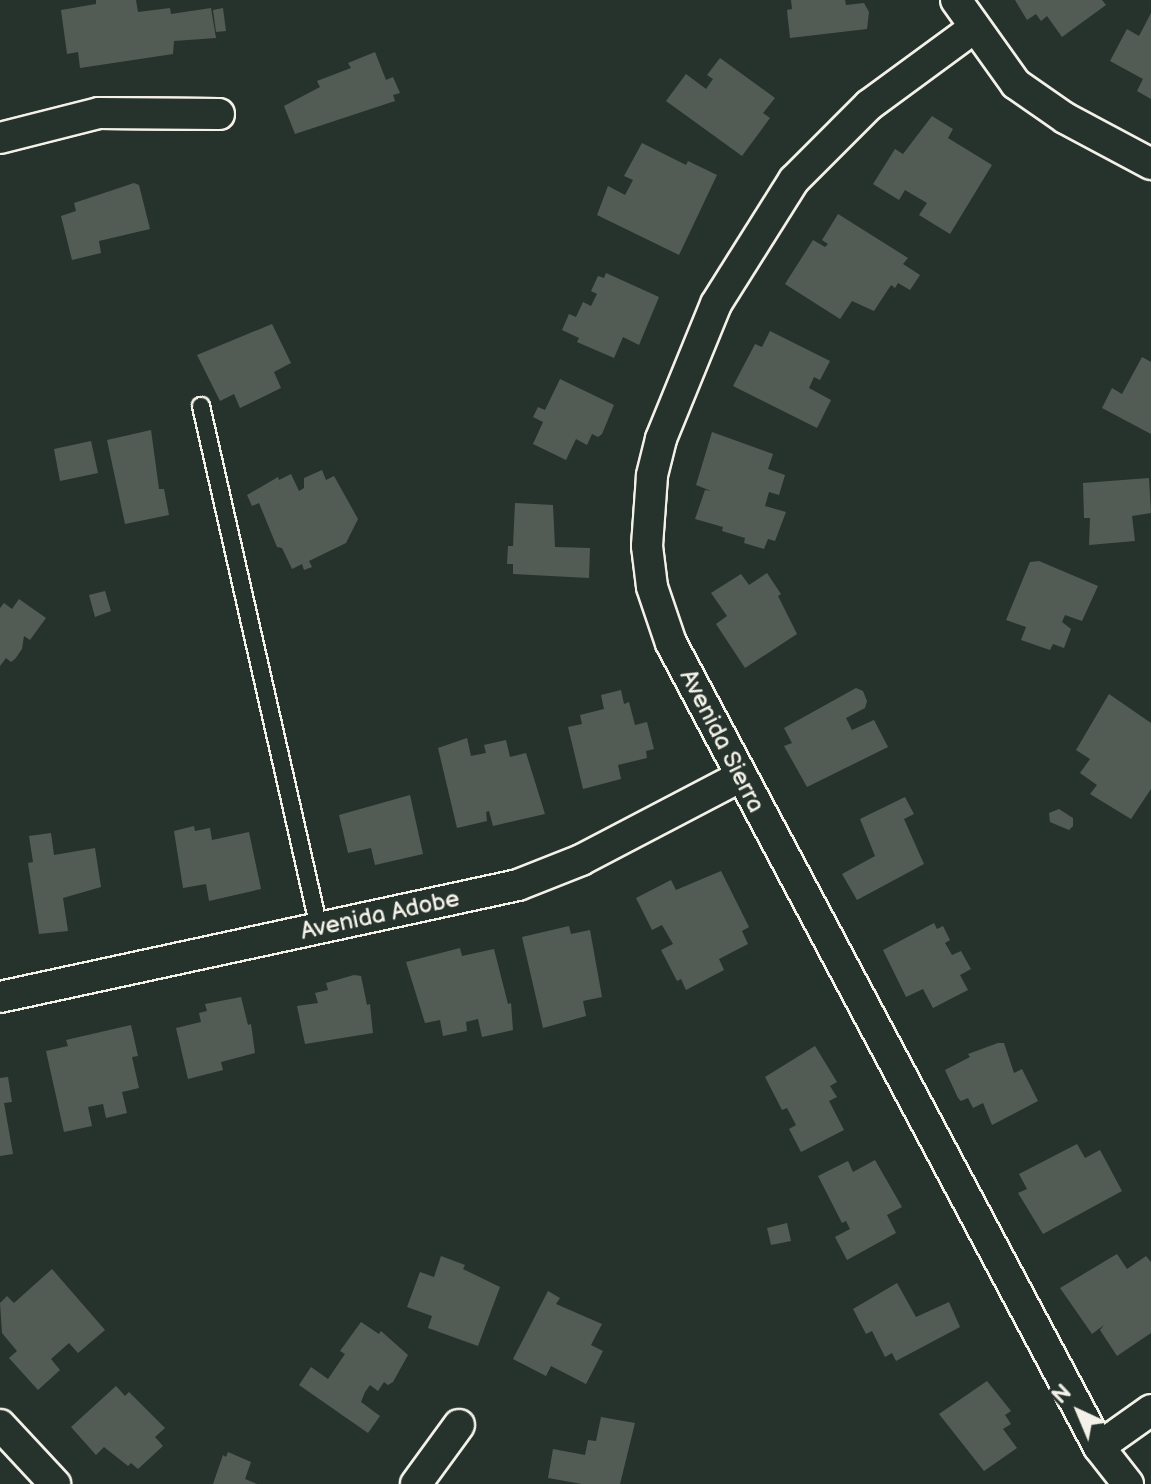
<!DOCTYPE html>
<html>
<head>
<meta charset="utf-8">
<style>
  body { margin:0 }
  #map { position:relative; width:1151px; height:1484px; overflow:hidden; background:#26332d; font-family:"Balsamiq Sans",sans-serif }
  div>[style] { position:absolute }
  [style*='--x'] { left:calc(var(--x)*1px); top:calc(var(--y)*1px); width:calc(var(--w)*1px); rotate:calc(var(--a)*1deg) }
  .building>* { inset:0; background:#525c55 }
  .roads { filter:drop-shadow(2px 0 #f4f1e8) drop-shadow(-2px 0 #f4f1e8) drop-shadow(0 2px #f4f1e8) drop-shadow(0 -2px #f4f1e8) }
  .lane>* { height:16px; margin:-8px; padding:0 8px; transform-origin:8px; border-radius:8px; background:#26332d }
  .street>* { height:30px; margin:-15px; padding:0 15px; transform-origin:15px; border-radius:15px; background:#26332d }
  span { translate:-50% -50%; white-space:nowrap; text-align:center; line-height:1.15; -webkit-text-stroke:6px #26332d; paint-order:stroke }
  .street-label { font-size:24px; color:#f4f1e8 }
  .north { position:absolute; left:1039px; top:1372px; width:80px; height:80px; -webkit-text-stroke:6px #26332d; paint-order:stroke; rotate:316deg; font-size:22px; font-weight:700; line-height:32px; text-align:center; color:#f4f1e8 }
  .north::after { content:''; display:block; margin:auto; width:28px; height:36px; background:#f4f1e8; clip-path:polygon(50% 0,100% 100%,50% 72%,0 100%) }
</style>
</head>
<body>
<div id="map">
  <div class="building">
    <i style="clip-path:polygon(96px 0,136px 0,138px 12px,170px 8px,171px 14px,211px 8px,216px 38px,174px 41px,173px 54px,80px 68px,78px 52px,67px 54px,61px 10px,96px 4px)"></i>
    <i style="clip-path:polygon(791px 0,845px 0,846px 5px,864px 3px,869px 12px,867px 29px,790px 38px,787px 10px,792px 9px)"></i>
    <i style="clip-path:polygon(1015px 0,1102px 0,1106px 5px,1062px 37px,1047px 16px,1041px 21px,1036px 14px,1027px 20px)"></i>
    <i style="clip-path:polygon(223px 8px,226px 31px,216px 32px,213px 10px)"></i>
    <i style="clip-path:polygon(1151px 13px,1151px 99px,1137px 91px,1143px 79px,1110px 61px,1127px 29px,1139px 36px)"></i>
    <i style="clip-path:polygon(375px 52px,386px 80px,393px 77px,400px 93px,393px 95px,395px 101px,295px 134px,284px 106px,320px 87px,317px 81px,351px 68px,348px 63px)"></i>
    <i style="clip-path:polygon(720px 58px,775px 98px,763px 113px,770px 118px,742px 156px,666px 101px,686px 74px,706px 89px,713px 79px,707px 75px)"></i>
    <i style="clip-path:polygon(932px 116px,953px 129px,948px 138px,992px 165px,950px 234px,919px 215px,927px 203px,905px 190px,899px 200px,873px 184px,895px 149px,903px 154px)"></i>
    <i style="clip-path:polygon(642px 143px,686px 165px,688px 161px,717px 175px,679px 255px,597px 215px,608px 186px,625px 195px,633px 180px,624px 176px)"></i>
    <i style="clip-path:polygon(134px 183px,139px 185px,150px 229px,99px 241px,101px 253px,72px 260px,61px 216px,76px 211px,74px 203px)"></i>
    <i style="clip-path:polygon(838px 214px,908px 258px,903px 264px,920px 275px,910px 290px,898px 283px,895px 288px,891px 285px,874px 311px,852px 301px,840px 319px,785px 284px,813px 240px,825px 247px,828px 244px,822px 240px)"></i>
    <i style="clip-path:polygon(606px 273px,659px 297px,639px 345px,623px 337px,614px 358px,577px 342px,579px 338px,562px 330px,569px 314px,576px 317px,583px 302px,591px 306px,597px 294px,591px 291px,598px 276px,604px 278px)"></i>
    <i style="clip-path:polygon(272px 324px,291px 363px,274px 372px,281px 388px,240px 408px,234px 394px,220px 401px,197px 355px)"></i>
    <i style="clip-path:polygon(770px 331px,830px 361px,820px 380px,814px 377px,809px 388px,831px 400px,817px 428px,733px 386px,755px 344px,762px 347px)"></i>
    <i style="clip-path:polygon(1142px 357px,1151px 362px,1151px 434px,1102px 408px,1112px 388px,1122px 394px)"></i>
    <i style="clip-path:polygon(560px 379px,614px 405px,602px 434px,598px 437px,592px 434px,587px 445px,576px 439px,566px 460px,533px 444px,543px 422px,533px 417px,538px 407px,545px 410px)"></i>
    <i style="clip-path:polygon(151px 430px,159px 489px,164px 489px,169px 515px,125px 524px,107px 440px)"></i>
    <i style="clip-path:polygon(712px 432px,773px 454px,768px 469px,785px 475px,779px 495px,769px 492px,765px 506px,786px 512px,775px 541px,768px 539px,764px 549px,744px 543px,745px 538px,722px 531px,723px 527px,695px 519px,705px 490px,711px 491px,696px 485px)"></i>
    <i style="clip-path:polygon(91px 441px,98px 473px,60px 481px,54px 449px)"></i>
    <i style="clip-path:polygon(322px 470px,326px 480px,334px 476px,358px 519px,346px 543px,309px 561px,312px 567px,304px 570px,302px 564px,292px 569px,282px 548px,277px 547px,259px 503px,252px 506px,247px 495px,278px 477px,279px 480px,291px 474px,299px 491px,304px 488px,304px 478px)"></i>
    <i style="clip-path:polygon(1149px 478px,1151px 513px,1132px 516px,1135px 541px,1089px 545px,1090px 518px,1084px 518px,1083px 483px)"></i>
    <i style="clip-path:polygon(515px 503px,553px 505px,555px 547px,590px 548px,589px 578px,513px 574px,513px 564px,507px 564px,508px 546px,513px 546px)"></i>
    <i style="clip-path:polygon(1039px 561px,1098px 586px,1082px 621px,1065px 615px,1062px 622px,1071px 629px,1064px 648px,1053px 644px,1050px 650px,1021px 640px,1026px 627px,1006px 620px,1030px 562px)"></i>
    <i style="clip-path:polygon(767px 573px,781px 594px,778px 596px,797px 634px,745px 668px,716px 624px,727px 616px,711px 593px,741px 574px,749px 585px)"></i>
    <i style="clip-path:polygon(105px 591px,111px 611px,95px 617px,89px 595px)"></i>
    <i style="clip-path:polygon(19px 599px,46px 618px,30px 640px,24px 636px,22px 649px,15px 659px,11px 662px,6px 658px,0 666px,0 608px,4px 603px,12px 609px)"></i>
    <i style="clip-path:polygon(856px 688px,863px 691px,867px 701px,865px 708px,846px 718px,852px 730px,874px 720px,888px 747px,807px 787px,784px 746px,792px 743px,784px 728px)"></i>
    <i style="clip-path:polygon(621px 690px,624px 704px,629px 702px,635px 725px,647px 722px,654px 749px,646px 751px,647px 758px,618px 765px,621px 779px,583px 789px,568px 727px,582px 724px,580px 715px,604px 709px,601px 695px)"></i>
    <i style="clip-path:polygon(1109px 694px,1151px 723px,1151px 789px,1131px 819px,1090px 794px,1097px 785px,1080px 773px,1090px 759px,1076px 750px)"></i>
    <i style="clip-path:polygon(467px 738px,471px 756px,486px 753px,484px 745px,506px 740px,510px 757px,526px 753px,545px 814px,493px 826px,489px 811px,486px 812px,487px 821px,457px 828px,438px 748px)"></i>
    <i style="clip-path:polygon(410px 795px,423px 854px,375px 865px,371px 848px,348px 853px,339px 815px)"></i>
    <i style="clip-path:polygon(905px 797px,914px 814px,904px 819px,924px 864px,857px 900px,842px 874px,875px 856px,860px 819px)"></i>
    <i style="clip-path:polygon(1059px 809px,1073px 818px,1073px 826px,1069px 830px,1050px 822px,1049px 813px)"></i>
    <i style="clip-path:polygon(194px 826px,195px 831px,210px 828px,212px 840px,249px 832px,261px 889px,209px 901px,206px 884px,183px 888px,174px 831px)"></i>
    <i style="clip-path:polygon(51px 833px,54px 855px,95px 848px,101px 887px,63px 898px,68px 931px,39px 934px,28px 863px,33px 862px,29px 836px)"></i>
    <i style="clip-path:polygon(721px 871px,749px 927px,742px 931px,748px 944px,719px 959px,724px 970px,686px 990px,681px 979px,677px 981px,661px 950px,673px 944px,662px 925px,652px 930px,636px 898px,671px 880px,676px 890px)"></i>
    <i style="clip-path:polygon(934px 923px,937px 929px,943px 926px,950px 940px,945px 943px,952px 955px,961px 951px,971px 969px,960px 975px,968px 990px,933px 1008px,923px 989px,906px 997px,883px 950px)"></i>
    <i style="clip-path:polygon(569px 926px,571px 934px,590px 930px,602px 997px,583px 1001px,586px 1016px,543px 1028px,522px 937px)"></i>
    <i style="clip-path:polygon(460px 948px,462px 956px,494px 949px,508px 1004px,511px 1003px,513px 1030px,482px 1037px,478px 1019px,466px 1022px,467px 1031px,443px 1036px,440px 1020px,425px 1023px,406px 962px)"></i>
    <i style="clip-path:polygon(354px 975px,361px 976px,367px 1005px,370px 1004px,373px 1033px,305px 1044px,297px 1006px,318px 1003px,315px 993px,328px 990px,326px 983px)"></i>
    <i style="clip-path:polygon(241px 997px,248px 1025px,251px 1024px,255px 1053px,221px 1062px,223px 1070px,188px 1079px,176px 1028px,201px 1022px,199px 1013px,207px 1011px,205px 1004px)"></i>
    <i style="clip-path:polygon(131px 1025px,138px 1056px,132px 1057px,139px 1088px,122px 1092px,127px 1113px,106px 1118px,103px 1104px,88px 1107px,92px 1126px,64px 1132px,46px 1051px,68px 1046px,66px 1040px)"></i>
    <i style="clip-path:polygon(998px 1043px,1004px 1043px,1014px 1073px,1022px 1069px,1038px 1101px,992px 1125px,983px 1103px,973px 1108px,968px 1098px,961px 1101px,958px 1098px,945px 1070px,970px 1057px,968px 1054px)"></i>
    <i style="clip-path:polygon(815px 1046px,837px 1082px,830px 1086px,837px 1097px,829px 1101px,844px 1130px,801px 1152px,789px 1129px,796px 1125px,787px 1108px,782px 1110px,765px 1077px)"></i>
    <i style="clip-path:polygon(8px 1077px,12px 1102px,4px 1103px,13px 1154px,0 1156px,0 1078px)"></i>
    <i style="clip-path:polygon(1077px 1144px,1085px 1158px,1100px 1150px,1122px 1191px,1043px 1234px,1018px 1193px,1027px 1189px,1019px 1174px)"></i>
    <i style="clip-path:polygon(875px 1160px,902px 1207px,887px 1215px,896px 1233px,847px 1260px,835px 1237px,850px 1229px,846px 1221px,842px 1223px,818px 1176px,848px 1161px,853px 1172px)"></i>
    <i style="clip-path:polygon(787px 1223px,791px 1241px,771px 1245px,767px 1228px)"></i>
    <i style="clip-path:polygon(1117px 1254px,1127px 1269px,1146px 1256px,1151px 1262px,1151px 1333px,1117px 1356px,1100px 1330px,1104px 1325px,1092px 1334px,1060px 1288px)"></i>
    <i style="clip-path:polygon(441px 1256px,465px 1265px,463px 1269px,500px 1287px,478px 1346px,428px 1328px,432px 1316px,407px 1307px,420px 1272px,434px 1277px)"></i>
    <i style="clip-path:polygon(52px 1269px,105px 1330px,78px 1353px,69px 1343px,51px 1359px,60px 1370px,38px 1390px,9px 1358px,17px 1351px,2px 1333px,0 1303px,7px 1296px,14px 1303px)"></i>
    <i style="clip-path:polygon(897px 1283px,916px 1317px,949px 1302px,960px 1327px,896px 1361px,892px 1353px,885px 1357px,872px 1331px,866px 1334px,853px 1309px)"></i>
    <i style="clip-path:polygon(548px 1291px,560px 1298px,556px 1304px,602px 1324px,591px 1345px,603px 1351px,586px 1384px,551px 1366px,546px 1376px,513px 1359px)"></i>
    <i style="clip-path:polygon(361px 1322px,379px 1334px,381px 1331px,408px 1355px,393px 1382px,388px 1385px,384px 1382px,378px 1391px,370px 1385px,365px 1392px,361px 1402px,380px 1416px,368px 1433px,299px 1385px,311px 1367px,328px 1379px,345px 1354px,340px 1351px)"></i>
    <i style="clip-path:polygon(987px 1381px,1011px 1411px,1005px 1415px,1011px 1424px,1003px 1429px,1017px 1448px,984px 1471px,939px 1414px)"></i>
    <i style="clip-path:polygon(116px 1386px,125px 1396px,129px 1392px,165px 1428px,155px 1437px,163px 1446px,138px 1469px,131px 1463px,128px 1466px,104px 1447px,96px 1455px,71px 1427px)"></i>
    <i style="clip-path:polygon(601px 1417px,635px 1423px,620px 1484px,582px 1484px,548px 1478px,553px 1449px,585px 1455px,588px 1440px,596px 1441px)"></i>
    <i style="clip-path:polygon(228px 1452px,251px 1462px,245px 1479px,257px 1484px,213px 1484px,223px 1455px,226px 1457px)"></i>
  </div>
  <div class="roads">
    <div class="lane">
      <i style="--x:201;--y:406;--w:535;--a:77.26"></i>
    </div>
    <div class="street">
      <i style="--x:956;--y:0;--w:103;--a:54.5"></i>
      <i style="--x:1016;--y:84;--w:60;--a:34.8"></i>
      <i style="--x:1065;--y:118;--w:98;--a:28.1"></i>
      <i style="--x:974;--y:28;--w:130;--a:143.7"></i>
      <i style="--x:869;--y:105;--w:106;--a:135"></i>
      <i style="--x:794;--y:180;--w:146;--a:122.2"></i>
      <i style="--x:716;--y:304;--w:146;--a:112.2"></i>
      <i style="--x:661;--y:439;--w:38;--a:104"></i>
      <i style="--x:652;--y:476;--w:70;--a:94.1"></i>
      <i style="--x:647;--y:546;--w:41;--a:83"></i>
      <i style="--x:652;--y:587;--w:59;--a:71.3"></i>
      <i style="--x:671;--y:643;--w:911;--a:61.97"></i>
      <i style="--x:1099;--y:1447;--w:47;--a:51.9"></i>
      <i style="--x:0;--y:138;--w:102;--a:-14.2"></i>
      <i style="--x:99;--y:113;--w:120;--a:0.5"></i>
      <i style="--x:0;--y:997;--w:530;--a:-12.2"></i>
      <i style="--x:518;--y:885;--w:68;--a:-21.6"></i>
      <i style="--x:581;--y:860;--w:179;--a:-27.6"></i>
      <i style="--x:0;--y:1425;--w:81;--a:47"></i>
      <i style="--x:1099;--y:1447;--w:64;--a:-35.4"></i>
      <i style="--x:416;--y:1484;--w:73;--a:-53.9"></i>
    </div>
  </div>
  <div class="street-label">
    <span style="left:722px;top:741px;rotate:63deg">Avenida Sierra</span>
    <span style="left:380px;top:915px;rotate:-12deg">Avenida Adobe</span>
  </div>
  <div class="north">N</div>
</div>
</body>
</html>
